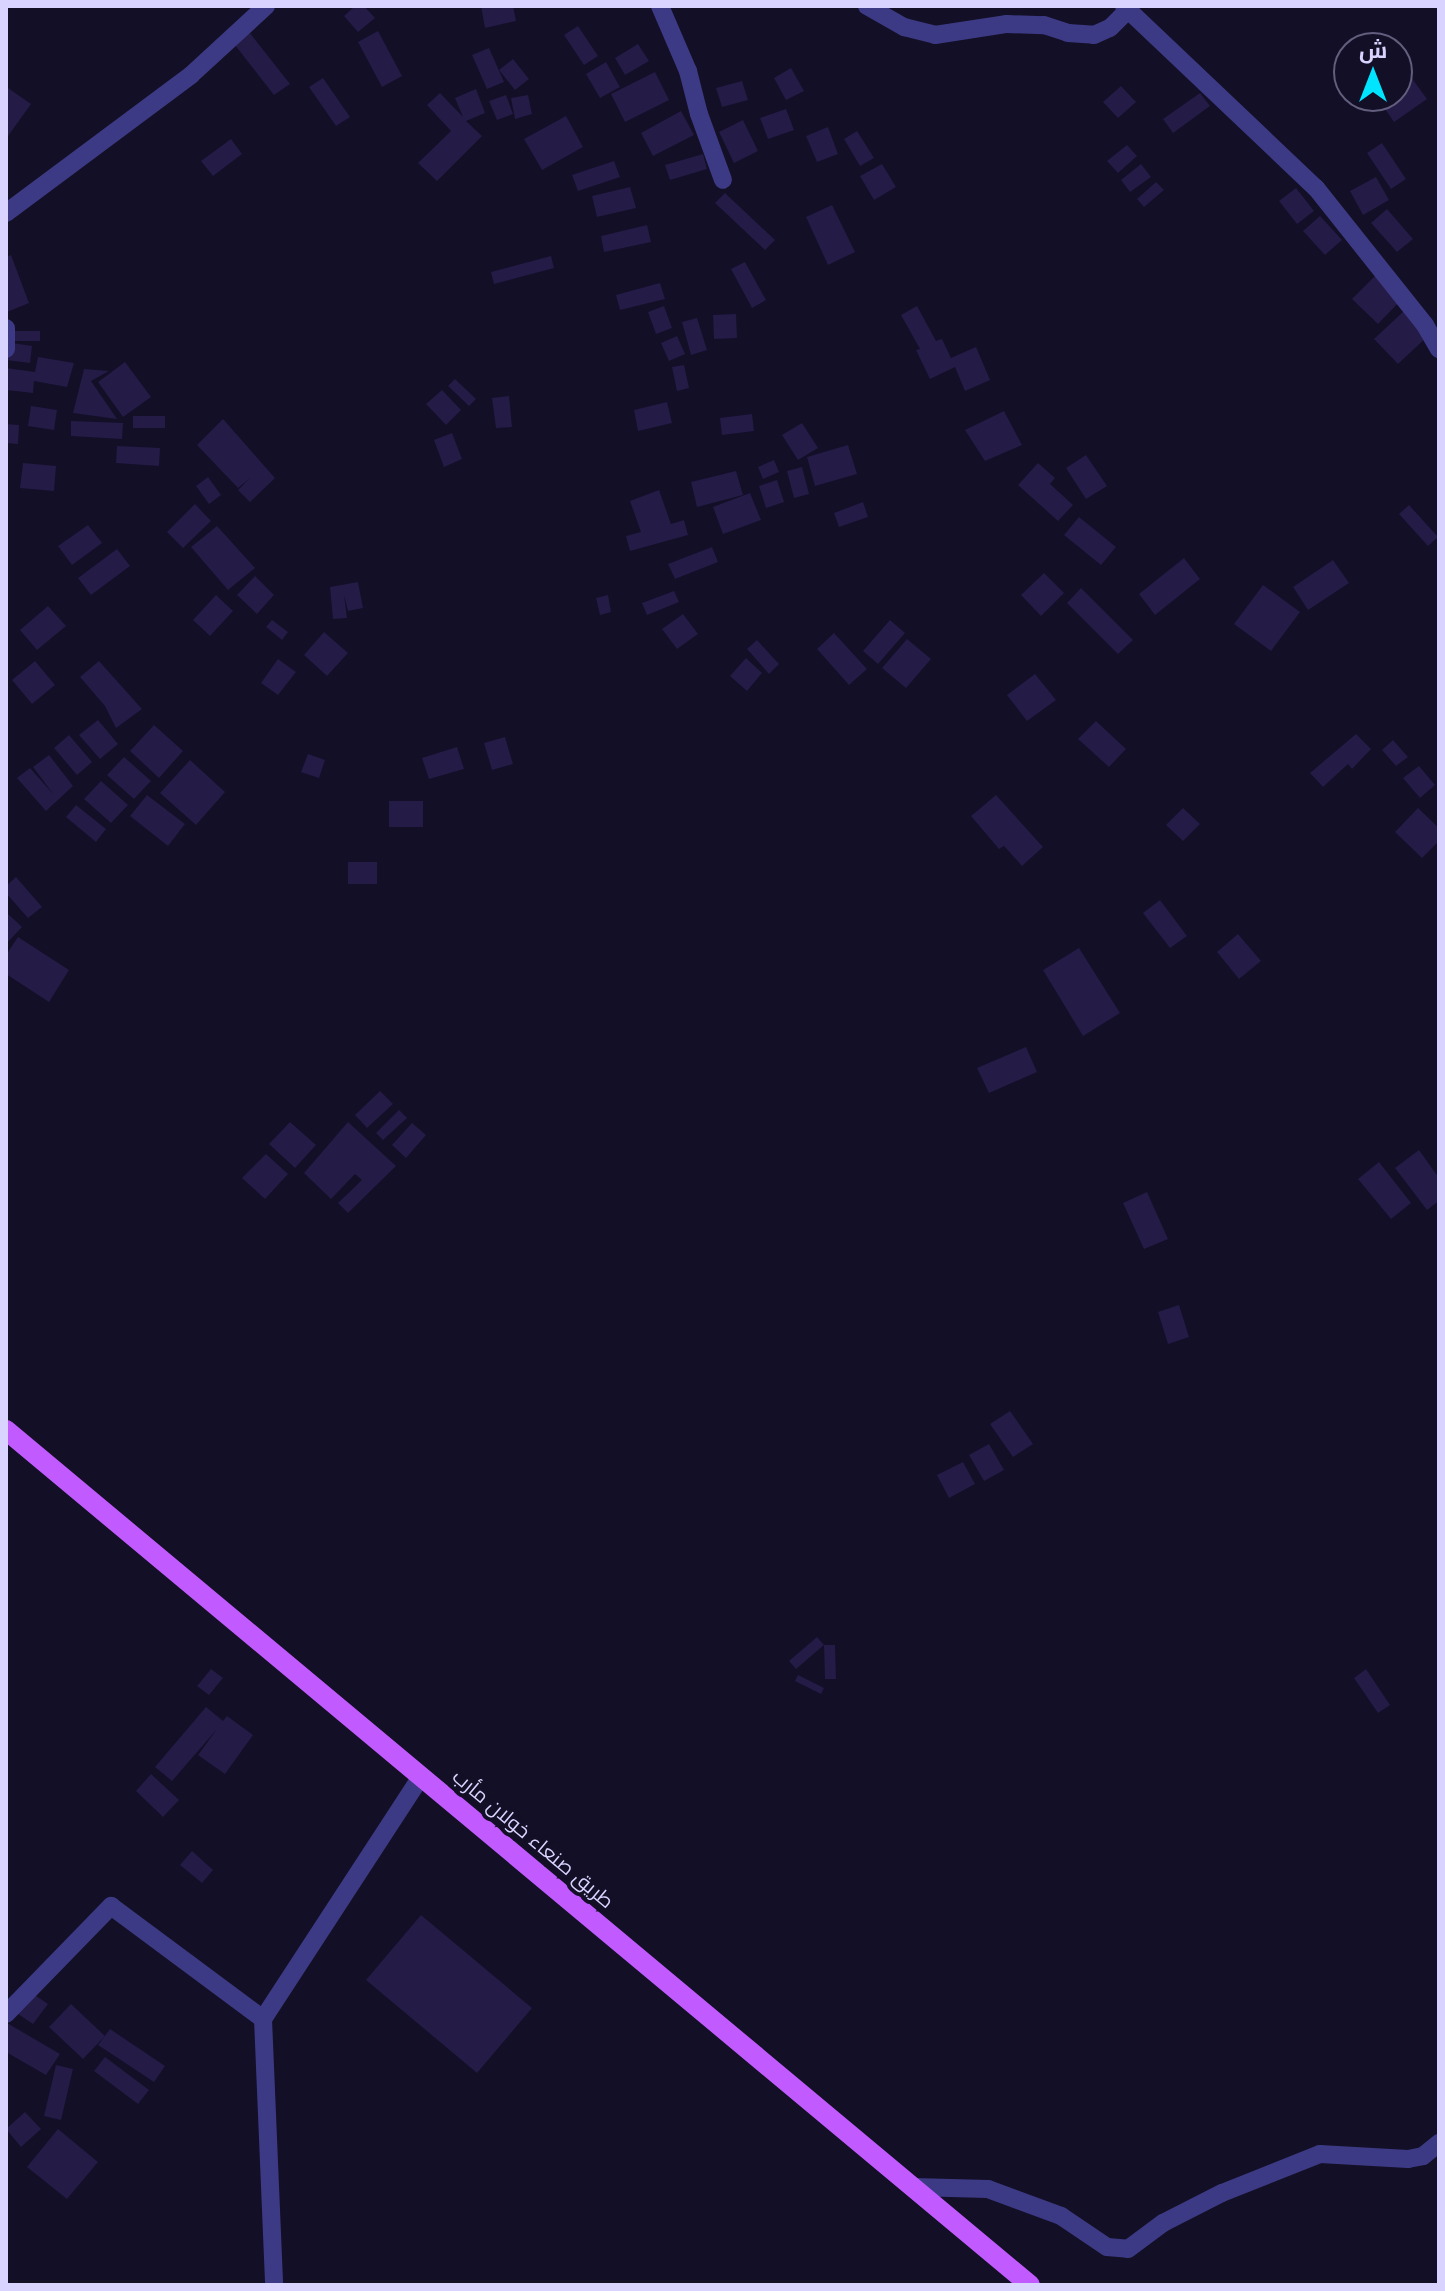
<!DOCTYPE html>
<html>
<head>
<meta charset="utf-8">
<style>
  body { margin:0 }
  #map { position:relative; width:1445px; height:2291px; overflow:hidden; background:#130f26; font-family:Inter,Cairo,sans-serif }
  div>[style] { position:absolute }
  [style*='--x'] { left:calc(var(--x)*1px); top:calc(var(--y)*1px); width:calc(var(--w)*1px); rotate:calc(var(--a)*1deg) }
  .building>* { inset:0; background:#241b47 }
  .minor>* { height:18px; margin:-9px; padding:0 9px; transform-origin:9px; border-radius:9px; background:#3d3a85 }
  .primary>* { height:20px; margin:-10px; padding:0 10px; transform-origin:10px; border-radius:10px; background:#c25bff }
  span { translate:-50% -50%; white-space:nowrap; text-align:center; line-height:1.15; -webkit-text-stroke:8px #130f26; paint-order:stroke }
  .street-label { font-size:20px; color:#d9d4ff }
  .frame { position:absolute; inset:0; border:8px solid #d9d4ff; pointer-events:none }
  .north { position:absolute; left:1333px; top:32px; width:80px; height:80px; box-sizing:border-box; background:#130f26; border:2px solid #625e7d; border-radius:50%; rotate:0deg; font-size:22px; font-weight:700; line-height:32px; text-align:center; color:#d9d4ff }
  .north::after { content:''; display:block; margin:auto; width:28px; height:36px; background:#00e5ff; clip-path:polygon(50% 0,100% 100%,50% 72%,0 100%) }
</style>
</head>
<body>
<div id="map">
  <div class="building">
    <i style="clip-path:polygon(355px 6px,364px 6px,375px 18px,358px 32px,344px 16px)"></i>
    <i style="clip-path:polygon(481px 6px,513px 6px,516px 21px,485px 28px)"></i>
    <i style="clip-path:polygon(578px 26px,598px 56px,584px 65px,564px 35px)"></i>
    <i style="clip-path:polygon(246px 28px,290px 84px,274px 95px,231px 40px)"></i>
    <i style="clip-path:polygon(378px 31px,402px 76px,382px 87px,358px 42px)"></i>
    <i style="clip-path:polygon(638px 44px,649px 61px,625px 75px,615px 58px)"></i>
    <i style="clip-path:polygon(489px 48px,504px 82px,487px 89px,472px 55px)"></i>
    <i style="clip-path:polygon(513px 59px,529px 79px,515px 90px,499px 70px)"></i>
    <i style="clip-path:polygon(606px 62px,620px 87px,600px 98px,586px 74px)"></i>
    <i style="clip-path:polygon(791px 68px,804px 91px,786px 100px,774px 78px)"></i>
    <i style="clip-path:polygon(655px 72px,669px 100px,625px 122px,611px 94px)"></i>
    <i style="clip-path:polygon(1411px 77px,1427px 99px,1394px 122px,1379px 100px,1385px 96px,1397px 96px,1397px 87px)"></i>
    <i style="clip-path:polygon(323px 78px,350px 117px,336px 126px,309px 87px)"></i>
    <i style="clip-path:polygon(742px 81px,748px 100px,722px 107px,716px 88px)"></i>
    <i style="clip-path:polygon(1121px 86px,1136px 102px,1118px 118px,1103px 102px)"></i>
    <i style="clip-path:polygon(8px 88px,31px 104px,6px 139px,6px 90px)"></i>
    <i style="clip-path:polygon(476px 89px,485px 113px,466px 121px,482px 136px,437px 181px,418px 163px,451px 131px,427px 105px,440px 93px,463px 117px,455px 98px)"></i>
    <i style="clip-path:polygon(1200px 93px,1210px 106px,1173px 133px,1163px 119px)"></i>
    <i style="clip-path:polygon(506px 95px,513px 114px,497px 120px,489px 101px)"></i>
    <i style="clip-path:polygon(528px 95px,532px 114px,515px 119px,511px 98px)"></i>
    <i style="clip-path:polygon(786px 109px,794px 130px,768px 139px,760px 118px)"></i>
    <i style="clip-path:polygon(681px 111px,694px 135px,653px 156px,641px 133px)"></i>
    <i style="clip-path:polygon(566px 116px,583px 147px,542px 170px,524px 139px)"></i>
    <i style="clip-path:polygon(743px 120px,758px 151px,734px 163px,719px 132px)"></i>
    <i style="clip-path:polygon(828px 127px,838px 154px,817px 162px,806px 136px)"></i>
    <i style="clip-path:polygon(857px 131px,874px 158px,860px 166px,844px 139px)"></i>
    <i style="clip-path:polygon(231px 139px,242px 154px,213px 176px,201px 161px)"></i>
    <i style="clip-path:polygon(1382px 143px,1406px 179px,1391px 189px,1367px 153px)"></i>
    <i style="clip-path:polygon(1127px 145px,1137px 156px,1118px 173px,1107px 161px)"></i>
    <i style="clip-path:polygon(703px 154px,707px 169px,670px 180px,665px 165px)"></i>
    <i style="clip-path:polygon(614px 161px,620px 177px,578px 191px,572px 175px)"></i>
    <i style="clip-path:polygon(882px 164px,896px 187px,874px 200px,860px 176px)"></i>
    <i style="clip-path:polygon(1141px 164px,1151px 177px,1130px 192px,1121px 180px)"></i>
    <i style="clip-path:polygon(1376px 177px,1389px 200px,1363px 215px,1350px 191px)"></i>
    <i style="clip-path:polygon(1156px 182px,1164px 190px,1144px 207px,1137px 199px)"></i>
    <i style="clip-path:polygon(630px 187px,636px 208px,597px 217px,592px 196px)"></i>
    <i style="clip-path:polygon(1296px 188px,1314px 211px,1297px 224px,1279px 201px)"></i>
    <i style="clip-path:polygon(725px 193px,775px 240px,765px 250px,715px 203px)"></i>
    <i style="clip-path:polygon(832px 205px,855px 252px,828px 265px,806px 217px)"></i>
    <i style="clip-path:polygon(1387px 209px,1413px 239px,1397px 252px,1371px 223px)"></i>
    <i style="clip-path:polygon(1320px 216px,1342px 240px,1325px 255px,1303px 231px)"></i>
    <i style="clip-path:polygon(647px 225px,651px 242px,604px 252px,601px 236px)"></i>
    <i style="clip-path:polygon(11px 255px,29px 303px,7px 312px,6px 257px)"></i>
    <i style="clip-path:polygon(551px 256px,554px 268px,494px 284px,491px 272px)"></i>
    <i style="clip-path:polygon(745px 262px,766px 300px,752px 308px,731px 269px)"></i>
    <i style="clip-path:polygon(1379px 272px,1404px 297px,1378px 324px,1352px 299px)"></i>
    <i style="clip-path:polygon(660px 283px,665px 299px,620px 310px,616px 295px)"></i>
    <i style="clip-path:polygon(664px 306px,672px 328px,656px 334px,648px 312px)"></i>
    <i style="clip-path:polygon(917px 306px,936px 341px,942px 339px,951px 358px,976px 347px,990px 380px,965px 391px,955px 367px,930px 379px,916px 350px,920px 349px,901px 315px)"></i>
    <i style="clip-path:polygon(1405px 310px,1429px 335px,1398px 364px,1374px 339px)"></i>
    <i style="clip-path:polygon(736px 314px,737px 338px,714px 339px,713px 315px)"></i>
    <i style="clip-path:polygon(697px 318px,707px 350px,691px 355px,682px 322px)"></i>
    <i style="clip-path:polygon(6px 331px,40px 331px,40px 341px,6px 341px)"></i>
    <i style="clip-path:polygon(677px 336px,685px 354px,669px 361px,661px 343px)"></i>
    <i style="clip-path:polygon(6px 342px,32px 346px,30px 363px,6px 360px)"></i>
    <i style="clip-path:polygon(38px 357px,74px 363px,67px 387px,34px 381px,33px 393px,6px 390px,6px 368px,35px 372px)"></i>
    <i style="clip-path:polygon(125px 362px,151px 397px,123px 417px,98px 382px)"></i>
    <i style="clip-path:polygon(684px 365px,689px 388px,677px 391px,672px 367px)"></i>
    <i style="clip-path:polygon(84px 369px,109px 371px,91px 381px,117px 419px,73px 413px)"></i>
    <i style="clip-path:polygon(455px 379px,476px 399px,469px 406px,448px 386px)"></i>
    <i style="clip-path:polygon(442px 390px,461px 410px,446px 425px,426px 404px)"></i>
    <i style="clip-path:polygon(509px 396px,512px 427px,496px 428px,492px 398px)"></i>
    <i style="clip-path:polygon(667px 402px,672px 423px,638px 431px,634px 410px)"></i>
    <i style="clip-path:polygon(31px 406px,57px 410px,54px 430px,28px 426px)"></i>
    <i style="clip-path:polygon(1004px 411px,1022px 445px,985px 461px,965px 430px)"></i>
    <i style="clip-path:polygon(752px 414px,754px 431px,722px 435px,720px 418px)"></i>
    <i style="clip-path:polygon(133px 416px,165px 416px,165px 428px,133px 428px)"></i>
    <i style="clip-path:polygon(223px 419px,275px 478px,250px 502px,238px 490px,250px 478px,238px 488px,197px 445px)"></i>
    <i style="clip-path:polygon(71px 421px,123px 423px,122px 439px,71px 436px)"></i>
    <i style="clip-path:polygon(802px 423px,818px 448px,798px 460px,782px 435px)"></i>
    <i style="clip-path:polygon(6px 424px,19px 425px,18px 444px,6px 443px)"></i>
    <i style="clip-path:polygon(452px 433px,462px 459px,444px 467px,434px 440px)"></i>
    <i style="clip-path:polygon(848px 445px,857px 474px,815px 486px,807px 457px)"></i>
    <i style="clip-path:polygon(117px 446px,160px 448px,159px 466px,116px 463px)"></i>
    <i style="clip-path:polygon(1086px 455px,1107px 486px,1086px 499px,1066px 468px)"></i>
    <i style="clip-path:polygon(774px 460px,779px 472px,763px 479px,758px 467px)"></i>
    <i style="clip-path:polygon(23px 463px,56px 466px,54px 491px,20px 488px)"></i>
    <i style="clip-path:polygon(1038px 463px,1055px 478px,1050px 484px,1073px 505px,1058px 521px,1018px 485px)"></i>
    <i style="clip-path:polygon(802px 467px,809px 494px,794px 498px,787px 471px)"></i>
    <i style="clip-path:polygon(736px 471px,743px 495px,697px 507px,691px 482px)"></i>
    <i style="clip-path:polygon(208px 477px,221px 495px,209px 504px,196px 486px)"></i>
    <i style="clip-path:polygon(777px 480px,784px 502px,766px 508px,759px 486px)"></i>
    <i style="clip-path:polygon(659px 490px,671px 524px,684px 520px,688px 535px,630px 551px,626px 536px,641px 532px,630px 501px)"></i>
    <i style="clip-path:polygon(750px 493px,761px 520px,723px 534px,713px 507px)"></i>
    <i style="clip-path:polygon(863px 502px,868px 517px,839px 527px,834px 513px)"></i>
    <i style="clip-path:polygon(195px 504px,211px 521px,183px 548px,167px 532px)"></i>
    <i style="clip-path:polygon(1409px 505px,1438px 537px,1428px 546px,1399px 514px)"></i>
    <i style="clip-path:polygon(1079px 517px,1116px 547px,1101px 565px,1064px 535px)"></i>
    <i style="clip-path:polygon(88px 525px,102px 543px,72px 565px,58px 546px)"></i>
    <i style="clip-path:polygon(217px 526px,255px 568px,228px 590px,191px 547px)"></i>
    <i style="clip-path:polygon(712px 547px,718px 562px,675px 579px,668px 564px)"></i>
    <i style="clip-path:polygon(117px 549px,130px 566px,91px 595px,78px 578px)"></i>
    <i style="clip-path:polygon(1184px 558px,1200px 579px,1155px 615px,1139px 594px)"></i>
    <i style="clip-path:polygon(1333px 560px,1349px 583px,1308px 610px,1293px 587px)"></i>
    <i style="clip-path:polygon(1044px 573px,1064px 593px,1041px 616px,1021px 595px)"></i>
    <i style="clip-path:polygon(255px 576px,274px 595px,257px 614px,237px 595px)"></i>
    <i style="clip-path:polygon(358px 582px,363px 608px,348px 611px,344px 595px,347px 618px,333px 619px,330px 587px)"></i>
    <i style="clip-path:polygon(1263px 585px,1300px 612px,1271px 651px,1234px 624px)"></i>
    <i style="clip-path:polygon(1081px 588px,1133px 640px,1118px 654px,1067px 603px)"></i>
    <i style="clip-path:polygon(674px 591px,679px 602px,647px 615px,642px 603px)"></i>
    <i style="clip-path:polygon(216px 595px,233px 611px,210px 636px,193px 620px)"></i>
    <i style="clip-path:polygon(608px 595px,611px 612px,600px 615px,596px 598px)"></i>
    <i style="clip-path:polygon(48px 606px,66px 626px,37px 650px,20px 630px)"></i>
    <i style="clip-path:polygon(683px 614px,698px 634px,677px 649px,662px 629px)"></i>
    <i style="clip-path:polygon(272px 620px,288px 632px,282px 640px,266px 627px)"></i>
    <i style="clip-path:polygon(890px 620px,905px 633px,878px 664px,863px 651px)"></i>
    <i style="clip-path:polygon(324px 632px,348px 653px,327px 676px,304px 655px)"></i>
    <i style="clip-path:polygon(834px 633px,867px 669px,849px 685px,817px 649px)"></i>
    <i style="clip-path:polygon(907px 639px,931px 659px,906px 688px,882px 668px)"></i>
    <i style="clip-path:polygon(757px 640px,779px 664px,769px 674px,747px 649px)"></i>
    <i style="clip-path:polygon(746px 658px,762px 673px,747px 691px,730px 676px)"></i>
    <i style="clip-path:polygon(278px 659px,296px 672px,278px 695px,261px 683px)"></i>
    <i style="clip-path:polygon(35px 661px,55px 685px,32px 704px,12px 680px)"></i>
    <i style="clip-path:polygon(99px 661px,142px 709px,116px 728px,105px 706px,80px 677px)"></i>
    <i style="clip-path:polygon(1035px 674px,1056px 700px,1027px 721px,1007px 695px)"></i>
    <i style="clip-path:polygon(98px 720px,118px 744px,100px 759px,79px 735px)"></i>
    <i style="clip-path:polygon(1096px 721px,1126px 749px,1109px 767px,1078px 739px)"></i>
    <i style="clip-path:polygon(154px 725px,183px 751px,159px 778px,130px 751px)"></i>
    <i style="clip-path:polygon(1356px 734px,1371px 749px,1352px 769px,1348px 764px,1323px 787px,1310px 773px)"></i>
    <i style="clip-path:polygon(69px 735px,92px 762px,77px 775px,54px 748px)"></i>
    <i style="clip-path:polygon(505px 737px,513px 764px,492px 770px,484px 743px)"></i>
    <i style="clip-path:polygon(1393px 740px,1408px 757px,1396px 766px,1382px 750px)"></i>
    <i style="clip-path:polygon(457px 747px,464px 769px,429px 779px,422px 758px)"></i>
    <i style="clip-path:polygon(308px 754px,325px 760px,319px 778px,301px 772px)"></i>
    <i style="clip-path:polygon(49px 755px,73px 786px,46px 811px,17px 778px,30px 768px,54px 795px,33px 767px)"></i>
    <i style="clip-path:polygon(124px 757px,151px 781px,134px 799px,107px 775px)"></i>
    <i style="clip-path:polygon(190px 760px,225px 792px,196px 825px,160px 793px)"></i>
    <i style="clip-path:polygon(1419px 766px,1435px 785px,1420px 798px,1403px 778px)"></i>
    <i style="clip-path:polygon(101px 781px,128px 805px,111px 823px,84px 799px)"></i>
    <i style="clip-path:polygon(147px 795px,185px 824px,168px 846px,130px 816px)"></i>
    <i style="clip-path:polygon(996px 795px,1043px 847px,1022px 866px,1004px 846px,999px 849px,971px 816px)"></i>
    <i style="clip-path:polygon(389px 801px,423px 801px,423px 827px,389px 827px)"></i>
    <i style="clip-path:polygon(76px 805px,106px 829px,96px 842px,66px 817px)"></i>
    <i style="clip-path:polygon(1183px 808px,1200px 824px,1183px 841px,1166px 825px)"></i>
    <i style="clip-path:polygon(1418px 808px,1439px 828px,1439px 841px,1422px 858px,1395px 832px)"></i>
    <i style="clip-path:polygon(348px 862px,377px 862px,377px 884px,348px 884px)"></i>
    <i style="clip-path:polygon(16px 877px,42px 907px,28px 918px,6px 893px,6px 886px)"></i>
    <i style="clip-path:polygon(1160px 900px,1187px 936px,1170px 948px,1143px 913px)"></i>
    <i style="clip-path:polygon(6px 912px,22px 927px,6px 944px)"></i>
    <i style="clip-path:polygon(1238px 934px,1261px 961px,1239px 979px,1217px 952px)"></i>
    <i style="clip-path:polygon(18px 937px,69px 970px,49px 1002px,6px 974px,6px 955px)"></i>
    <i style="clip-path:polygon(1079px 948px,1120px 1013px,1083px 1036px,1043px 970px)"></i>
    <i style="clip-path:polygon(1026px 1047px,1037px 1072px,989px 1093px,977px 1068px)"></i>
    <i style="clip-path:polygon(380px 1091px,393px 1104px,367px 1128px,355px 1115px)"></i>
    <i style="clip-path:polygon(399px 1110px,407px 1118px,383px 1140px,376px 1133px)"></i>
    <i style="clip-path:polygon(290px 1122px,316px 1145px,295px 1168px,269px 1144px)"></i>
    <i style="clip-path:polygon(348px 1122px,396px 1166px,348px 1213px,338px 1203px,362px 1180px,355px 1174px,331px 1199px,304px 1173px)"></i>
    <i style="clip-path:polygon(412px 1123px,426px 1135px,406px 1158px,392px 1145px)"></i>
    <i style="clip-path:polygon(1419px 1150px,1439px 1178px,1439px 1201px,1427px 1210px,1395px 1168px)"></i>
    <i style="clip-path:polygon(266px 1154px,288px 1174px,265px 1199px,242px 1178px)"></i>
    <i style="clip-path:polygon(1379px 1162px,1411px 1203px,1391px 1219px,1358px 1179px)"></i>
    <i style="clip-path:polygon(1147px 1192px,1168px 1239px,1144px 1249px,1123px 1203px)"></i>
    <i style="clip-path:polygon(1179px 1305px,1189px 1337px,1168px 1344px,1158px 1312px)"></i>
    <i style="clip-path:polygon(1010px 1411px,1033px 1444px,1013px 1457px,990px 1424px)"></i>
    <i style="clip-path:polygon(989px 1444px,1004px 1470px,984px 1481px,969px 1455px)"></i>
    <i style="clip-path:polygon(963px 1462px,975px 1484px,949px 1498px,937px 1475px)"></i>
    <i style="clip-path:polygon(817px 1637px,824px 1645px,796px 1669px,789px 1661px)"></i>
    <i style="clip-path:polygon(824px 1645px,835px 1645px,836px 1679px,825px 1679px)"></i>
    <i style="clip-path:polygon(211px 1669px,223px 1678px,209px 1695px,197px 1686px)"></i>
    <i style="clip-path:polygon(1366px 1669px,1390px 1705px,1378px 1713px,1354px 1678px)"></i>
    <i style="clip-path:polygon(798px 1675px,824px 1688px,821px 1694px,795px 1681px)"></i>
    <i style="clip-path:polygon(206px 1707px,223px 1721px,227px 1716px,253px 1735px,225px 1774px,198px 1755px,217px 1729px,172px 1781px,155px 1767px)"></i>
    <i style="clip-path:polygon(151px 1774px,179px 1800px,163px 1817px,136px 1791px)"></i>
    <i style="clip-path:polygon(192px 1851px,213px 1870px,202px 1883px,180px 1865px)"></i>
    <i style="clip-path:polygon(421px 1915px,532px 2008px,477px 2073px,366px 1980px)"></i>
    <i style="clip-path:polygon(32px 1993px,48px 2004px,33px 2024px,18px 2014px)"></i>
    <i style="clip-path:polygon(71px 2004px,105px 2036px,83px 2059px,49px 2027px)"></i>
    <i style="clip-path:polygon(7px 2023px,60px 2054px,46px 2075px,6px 2052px)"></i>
    <i style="clip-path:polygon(110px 2029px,165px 2066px,154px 2082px,98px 2045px)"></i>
    <i style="clip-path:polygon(105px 2057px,149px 2090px,138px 2104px,94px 2071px)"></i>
    <i style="clip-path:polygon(56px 2065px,73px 2069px,61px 2120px,44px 2116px)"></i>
    <i style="clip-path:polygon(25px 2112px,41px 2129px,21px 2147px,6px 2129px)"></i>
    <i style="clip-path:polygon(58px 2129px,98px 2162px,67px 2199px,27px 2167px)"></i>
  </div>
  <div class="minor">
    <i style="--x:660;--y:6;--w:71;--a:66.7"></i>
    <i style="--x:688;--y:71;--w:44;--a:75.7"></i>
    <i style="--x:699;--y:114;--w:70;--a:70"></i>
    <i style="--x:867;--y:6;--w:43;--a:29.6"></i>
    <i style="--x:904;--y:27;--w:32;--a:14"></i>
    <i style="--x:935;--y:35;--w:73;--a:-8.7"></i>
    <i style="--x:1007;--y:24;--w:37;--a:2"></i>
    <i style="--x:1044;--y:25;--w:25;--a:18"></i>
    <i style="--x:1068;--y:33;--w:26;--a:4"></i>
    <i style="--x:1094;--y:35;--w:17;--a:-24"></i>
    <i style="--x:1110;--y:28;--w:25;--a:-45"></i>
    <i style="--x:1124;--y:6;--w:265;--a:43.5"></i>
    <i style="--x:1316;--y:188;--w:175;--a:51.5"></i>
    <i style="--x:1425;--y:325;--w:28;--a:60"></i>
    <i style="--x:6;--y:213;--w:231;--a:-36.7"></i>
    <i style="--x:191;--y:75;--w:102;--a:-42.6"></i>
    <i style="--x:6;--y:328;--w:21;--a:90"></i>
    <i style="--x:6;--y:2014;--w:151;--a:-45.8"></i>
    <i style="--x:111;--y:1906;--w:189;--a:36.6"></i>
    <i style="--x:263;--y:2019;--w:289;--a:-56.9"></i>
    <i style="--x:263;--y:2019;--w:266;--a:87.6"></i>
    <i style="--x:913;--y:2187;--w:75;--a:1.5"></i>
    <i style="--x:988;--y:2189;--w:78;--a:20.3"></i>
    <i style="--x:1061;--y:2216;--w:55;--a:34"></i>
    <i style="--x:1107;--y:2247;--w:21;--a:5"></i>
    <i style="--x:1128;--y:2249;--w:44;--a:-36.6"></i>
    <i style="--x:1163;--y:2223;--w:66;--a:-27"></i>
    <i style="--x:1222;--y:2193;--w:105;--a:-21.7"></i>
    <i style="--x:1320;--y:2154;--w:88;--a:3.3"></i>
    <i style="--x:1408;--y:2159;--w:15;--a:-11"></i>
    <i style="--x:1423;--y:2156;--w:21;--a:-39"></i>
  </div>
  <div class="primary">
    <i style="--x:6;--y:1430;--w:1334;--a:39.86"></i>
  </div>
  <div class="street-label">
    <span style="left:533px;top:1839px;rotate:40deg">طريق صنعاء خولان مأرب</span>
  </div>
  <div class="frame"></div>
  <div class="north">ش</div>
</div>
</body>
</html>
